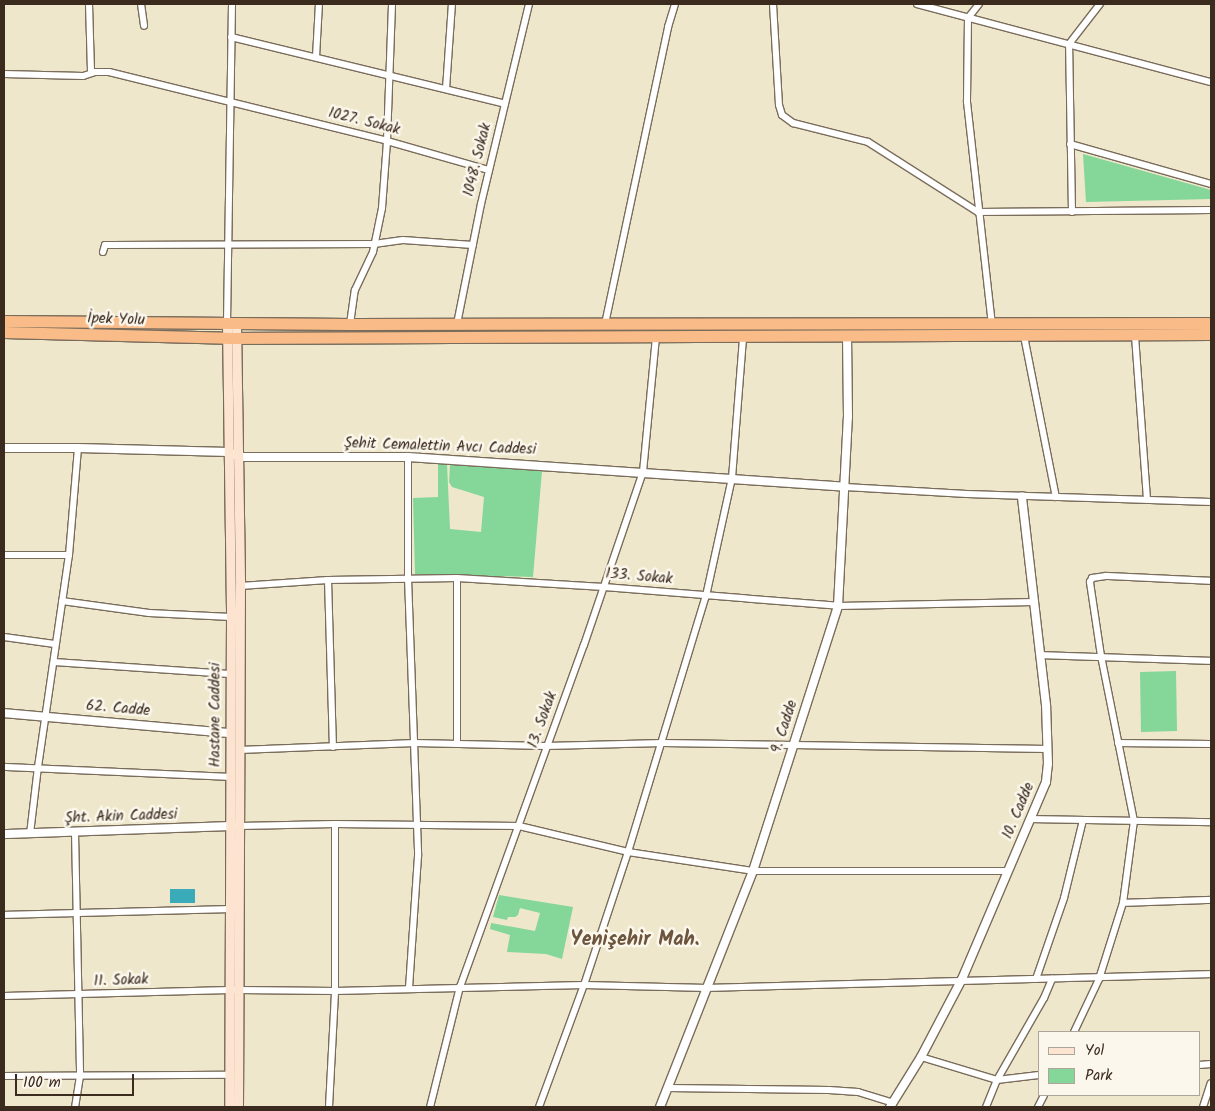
<!DOCTYPE html>
<html>
<head>
<meta charset="utf-8">
<style>
  body { margin:0 }
  #map { position:relative; width:1215px; height:1111px; overflow:hidden; background:#efe7cb; font-family:Kalam,sans-serif }
  div>[style] { position:absolute }
  [style*='--x'] { left:calc(var(--x)*1px); top:calc(var(--y)*1px); width:calc(var(--w)*1px); rotate:calc(var(--a)*1deg) }
  .green>* { inset:0; background:#84d798 }
  .water>* { inset:0; background:#3baab9 }
  .roads { filter:drop-shadow(1px 0 #7a6c5b) drop-shadow(-1px 0 #7a6c5b) drop-shadow(0 1px #7a6c5b) drop-shadow(0 -1px #7a6c5b) }
  .minor>* { height:6px; margin:-3px; padding:0 3px; transform-origin:3px; border-radius:3px; background:#fff }
  .tertiary>* { height:8px; margin:-4px; padding:0 4px; transform-origin:4px; border-radius:4px; background:#fff }
  .secondary>* { height:9px; margin:-4.5px; padding:0 4.5px; transform-origin:4.5px; border-radius:4.5px; background:#fde4d0 }
  .trunk>* { height:11px; margin:-5.5px; padding:0 5.5px; transform-origin:5.5px; border-radius:5.5px; background:#f9bc89 }
  span { translate:-50% -50%; white-space:nowrap; text-align:center; line-height:1.15; -webkit-text-stroke:5px #fbf7ec; paint-order:stroke }
  .street-label { font-size:15px; color:#3b2a1e }
  .district-label { font-size:20px; color:#6d543d; font-weight:700 }
  .frame { position:absolute; inset:0; border:5px solid #3b2a1e; pointer-events:none }
  .legend { position:absolute; left:1038px; top:1031px; width:162px; height:65px; box-sizing:border-box; background:#fbf7ec; border:1px solid #aea59a; margin:0; padding:6px 9px; list-style:none; font-size:15px; color:#3b2a1e }
  .legend li { display:flex; align-items:center; gap:10px; height:25px }
  .legend b { width:25px; border:1px solid #aea59a }
  .scale { position:absolute; left:15px; top:1074px; width:119px; height:22px; box-sizing:border-box; border:2px solid #3b2a1e; border-top:0; padding-left:6px; font-size:15px; line-height:18px; white-space:nowrap; color:#3b2a1e; -webkit-text-stroke:4px #fbf7ec; paint-order:stroke }
</style>
</head>
<body>
<div id="map">
  <div class="green">
    <i style="clip-path:polygon(1083px 154px,1211px 190px,1211px 199px,1086px 202px)"></i>
    <i style="clip-path:polygon(438px 464px,447px 464px,450px 529px,481px 532px,484px 497px,452px 487px,449px 482px,450px 464px,542px 471px,533px 577px,415px 574px,413px 498px,438px 497px)"></i>
    <i style="clip-path:polygon(1176px 671px,1177px 731px,1141px 732px,1140px 672px)"></i>
    <i style="clip-path:polygon(499px 895px,573px 907px,562px 959px,546px 954px,507px 952px,510px 935px,490px 929px,491px 923px,535px 931px,540px 913px,520px 908px,518px 915px,515px 917px,508px 917px,507px 920px,493px 917px)"></i>
  </div>
  <div class="water">
    <i style="clip-path:polygon(170px 889px,195px 889px,195px 903px,170px 903px)"></i>
  </div>
  <div class="roads">
    <div class="minor">
      <i style="--x:89;--y:4;--w:69;--a:88.3"></i>
      <i style="--x:141;--y:4;--w:22;--a:82"></i>
      <i style="--x:773;--y:4;--w:101;--a:86.6"></i>
      <i style="--x:779;--y:105;--w:10;--a:73"></i>
      <i style="--x:782;--y:115;--w:14;--a:36"></i>
      <i style="--x:793;--y:123;--w:77;--a:14.2"></i>
      <i style="--x:868;--y:142;--w:130;--a:32.5"></i>
      <i style="--x:978;--y:212;--w:233;--a:-0.5"></i>
      <i style="--x:917;--y:4;--w:304;--a:14.9"></i>
      <i style="--x:979;--y:4;--w:18;--a:128"></i>
      <i style="--x:968;--y:18;--w:84;--a:90.7"></i>
      <i style="--x:967;--y:102;--w:223;--a:83.6"></i>
      <i style="--x:231;--y:37;--w:282;--a:13.7"></i>
      <i style="--x:316;--y:57;--w:53;--a:-86.8"></i>
      <i style="--x:4;--y:74;--w:79;--a:1.5"></i>
      <i style="--x:83;--y:76;--w:13;--a:-18"></i>
      <i style="--x:95;--y:72;--w:14;--a:0"></i>
      <i style="--x:109;--y:72;--w:286;--a:13.9"></i>
      <i style="--x:387;--y:141;--w:106;--a:15.9"></i>
      <i style="--x:446;--y:89;--w:85;--a:-86"></i>
      <i style="--x:1070;--y:144;--w:147;--a:15.8"></i>
      <i style="--x:1072;--y:212;--w:168;--a:-91"></i>
      <i style="--x:1069;--y:44;--w:51;--a:-52.2"></i>
      <i style="--x:103;--y:252;--w:7;--a:-74"></i>
      <i style="--x:105;--y:245;--w:5;--a:0"></i>
      <i style="--x:110;--y:245;--w:264;--a:-0.2"></i>
      <i style="--x:374;--y:244;--w:29;--a:-8"></i>
      <i style="--x:403;--y:240;--w:70;--a:4.1"></i>
      <i style="--x:227;--y:323;--w:319;--a:-89.1"></i>
      <i style="--x:350;--y:324;--w:34;--a:-82"></i>
      <i style="--x:355;--y:290;--w:42;--a:-64.7"></i>
      <i style="--x:373;--y:252;--w:45;--a:-78.4"></i>
      <i style="--x:382;--y:208;--w:67;--a:-85.7"></i>
      <i style="--x:387;--y:141;--w:137;--a:-87.9"></i>
      <i style="--x:457;--y:324;--w:122;--a:-78.7"></i>
      <i style="--x:481;--y:204;--w:206;--a:-76.5"></i>
      <i style="--x:605;--y:324;--w:304;--a:-78"></i>
      <i style="--x:668;--y:27;--w:24;--a:-73"></i>
      <i style="--x:1024;--y:336;--w:164;--a:78.8"></i>
      <i style="--x:1135;--y:336;--w:164;--a:85.8"></i>
      <i style="--x:408;--y:457;--w:121;--a:90"></i>
      <i style="--x:408;--y:578;--w:278;--a:87.9"></i>
      <i style="--x:418;--y:856;--w:132;--a:93.9"></i>
      <i style="--x:845;--y:487;--w:122;--a:3.3"></i>
      <i style="--x:967;--y:494;--w:244;--a:1.9"></i>
      <i style="--x:4;--y:555;--w:65;--a:0"></i>
      <i style="--x:457;--y:578;--w:166;--a:90"></i>
      <i style="--x:328;--y:580;--w:167;--a:88.3"></i>
      <i style="--x:240;--y:586;--w:88;--a:-3.9"></i>
      <i style="--x:328;--y:580;--w:129;--a:-0.9"></i>
      <i style="--x:457;--y:578;--w:147;--a:3.5"></i>
      <i style="--x:604;--y:587;--w:235;--a:4.6"></i>
      <i style="--x:838;--y:606;--w:196;--a:-1.2"></i>
      <i style="--x:62;--y:601;--w:88;--a:7.9"></i>
      <i style="--x:149;--y:613;--w:82;--a:2.8"></i>
      <i style="--x:4;--y:637;--w:51;--a:7.8"></i>
      <i style="--x:1041;--y:655;--w:170;--a:2"></i>
      <i style="--x:54;--y:662;--w:176;--a:3.9"></i>
      <i style="--x:1118;--y:743;--w:93;--a:0.6"></i>
      <i style="--x:239;--y:750;--w:176;--a:-2.3"></i>
      <i style="--x:415;--y:743;--w:131;--a:1.3"></i>
      <i style="--x:546;--y:746;--w:117;--a:-1.5"></i>
      <i style="--x:663;--y:743;--w:385;--a:0.9"></i>
      <i style="--x:4;--y:767;--w:225;--a:2.5"></i>
      <i style="--x:1032;--y:819;--w:179;--a:1"></i>
      <i style="--x:239;--y:826;--w:96;--a:-1.2"></i>
      <i style="--x:335;--y:824;--w:184;--a:0.6"></i>
      <i style="--x:519;--y:826;--w:112;--a:13.4"></i>
      <i style="--x:628;--y:852;--w:126;--a:8.6"></i>
      <i style="--x:753;--y:871;--w:255;--a:0"></i>
      <i style="--x:75;--y:832;--w:244;--a:88.8"></i>
      <i style="--x:80;--y:1076;--w:31;--a:99"></i>
      <i style="--x:30;--y:834;--w:67;--a:-83.2"></i>
      <i style="--x:38;--y:767;--w:214;--a:-81.7"></i>
      <i style="--x:69;--y:555;--w:107;--a:-85.2"></i>
      <i style="--x:1123;--y:903;--w:88;--a:-2"></i>
      <i style="--x:4;--y:915;--w:225;--a:-1.5"></i>
      <i style="--x:1036;--y:979;--w:86;--a:-70.9"></i>
      <i style="--x:1064;--y:898;--w:80;--a:-76.3"></i>
      <i style="--x:4;--y:996;--w:235;--a:-1.5"></i>
      <i style="--x:239;--y:990;--w:96;--a:0.6"></i>
      <i style="--x:335;--y:991;--w:249;--a:-1.4"></i>
      <i style="--x:584;--y:985;--w:124;--a:1.4"></i>
      <i style="--x:708;--y:988;--w:503;--a:-1.59"></i>
      <i style="--x:1074;--y:1032;--w:59;--a:-64.7"></i>
      <i style="--x:1099;--y:979;--w:80;--a:-72.5"></i>
      <i style="--x:1123;--y:903;--w:83;--a:-82.4"></i>
      <i style="--x:1134;--y:821;--w:168;--a:-101.3"></i>
      <i style="--x:1101;--y:656;--w:75;--a:-98.5"></i>
      <i style="--x:1090;--y:582;--w:4;--a:-63"></i>
      <i style="--x:1092;--y:578;--w:14;--a:-8"></i>
      <i style="--x:1106;--y:576;--w:105;--a:2.7"></i>
      <i style="--x:921;--y:1057;--w:79;--a:16.8"></i>
      <i style="--x:997;--y:1080;--w:42;--a:-6.8"></i>
      <i style="--x:1199;--y:1065;--w:12;--a:-5"></i>
      <i style="--x:4;--y:1076;--w:225;--a:-0.3"></i>
      <i style="--x:668;--y:1088;--w:161;--a:0.7"></i>
      <i style="--x:829;--y:1090;--w:29;--a:4"></i>
      <i style="--x:858;--y:1092;--w:37;--a:17"></i>
      <i style="--x:329;--y:1107;--w:116;--a:-87"></i>
      <i style="--x:335;--y:991;--w:167;--a:-90"></i>
      <i style="--x:430;--y:1107;--w:124;--a:-76"></i>
      <i style="--x:460;--y:987;--w:364;--a:-70.1"></i>
      <i style="--x:584;--y:645;--w:183;--a:-71.2"></i>
      <i style="--x:643;--y:472;--w:136;--a:-84.5"></i>
      <i style="--x:539;--y:1107;--w:130;--a:-69.8"></i>
      <i style="--x:584;--y:985;--w:140;--a:-71.7"></i>
      <i style="--x:628;--y:852;--w:268;--a:-73.1"></i>
      <i style="--x:706;--y:596;--w:121;--a:-77.6"></i>
      <i style="--x:732;--y:478;--w:141;--a:-85.5"></i>
      <i style="--x:986;--y:1107;--w:29;--a:-68"></i>
      <i style="--x:997;--y:1080;--w:95;--a:-60.2"></i>
      <i style="--x:1044;--y:998;--w:21;--a:-67"></i>
      <i style="--x:1038;--y:1107;--w:13;--a:-63"></i>
      <i style="--x:1203;--y:1107;--w:25;--a:-72"></i>
    </div>
    <div class="tertiary">
      <i style="--x:4;--y:448;--w:74;--a:0"></i>
      <i style="--x:78;--y:448;--w:151;--a:1.5"></i>
      <i style="--x:229;--y:452;--w:11;--a:27"></i>
      <i style="--x:239;--y:457;--w:169;--a:0"></i>
      <i style="--x:408;--y:457;--w:438;--a:3.9"></i>
      <i style="--x:4;--y:713;--w:227;--a:5.1"></i>
      <i style="--x:4;--y:834;--w:230;--a:-2"></i>
      <i style="--x:660;--y:1107;--w:254;--a:-68.5"></i>
      <i style="--x:753;--y:871;--w:278;--a:-72.2"></i>
      <i style="--x:838;--y:606;--w:189;--a:-87"></i>
      <i style="--x:848;--y:417;--w:81;--a:-90.7"></i>
      <i style="--x:890;--y:1107;--w:59;--a:-58.2"></i>
      <i style="--x:921;--y:1057;--w:88;--a:-62.3"></i>
      <i style="--x:962;--y:979;--w:214;--a:-66.9"></i>
      <i style="--x:1046;--y:782;--w:18;--a:-84"></i>
      <i style="--x:1048;--y:764;--w:59;--a:-91.9"></i>
      <i style="--x:1046;--y:705;--w:210;--a:-96.6"></i>
    </div>
    <div class="secondary">
      <i style="--x:227;--y:323;--w:294;--a:89.2"></i>
      <i style="--x:231;--y:617;--w:490;--a:90.2"></i>
      <i style="--x:236;--y:323;--w:263;--a:89.1"></i>
      <i style="--x:240;--y:586;--w:521;--a:90.22"></i>
    </div>
    <div class="trunk">
      <i style="--x:4;--y:321;--w:346;--a:0.5"></i>
      <i style="--x:350;--y:324;--w:861;--a:-0.07"></i>
      <i style="--x:4;--y:332;--w:223;--a:1.5"></i>
      <i style="--x:227;--y:338;--w:984;--a:-0.23"></i>
    </div>
  </div>
  <div class="street-label">
    <span style="left:364px;top:122px;rotate:14deg">1027. Sokak</span>
    <span style="left:478px;top:160px;rotate:-76deg">1048. Sokak</span>
    <span style="left:116px;top:320px;rotate:2deg">İpek Yolu</span>
    <span style="left:440px;top:447px;rotate:2deg">Şehit Cemalettin Avcı Caddesi</span>
    <span style="left:639px;top:577px;rotate:5deg">133. Sokak</span>
    <span style="left:118px;top:709px;rotate:5deg">62. Cadde</span>
    <span style="left:216px;top:715px;rotate:-90deg">Hastane Caddesi</span>
    <span style="left:543px;top:720px;rotate:-70deg">13. Sokak</span>
    <span style="left:785px;top:727px;rotate:-72deg">9. Cadde</span>
    <span style="left:1019px;top:811px;rotate:-67deg">10. Cadde</span>
    <span style="left:121px;top:817px;rotate:-2deg">Şht. Akin Caddesi</span>
    <span style="left:121px;top:981px;rotate:-2deg">11. Sokak</span>
  </div>
  <div class="district-label">
    <span style="left:635px;top:940px">Yenişehir Mah.</span>
  </div>
  <div class="frame"></div>
  <ul class="legend">
  <li><b style="height:6px;background:#fde4d0"></b>Yol</li>
  <li><b style="height:14px;background:#84d798"></b>Park</li>
  </ul>
  <div class="scale">100 m</div>
</div>
</body>
</html>
